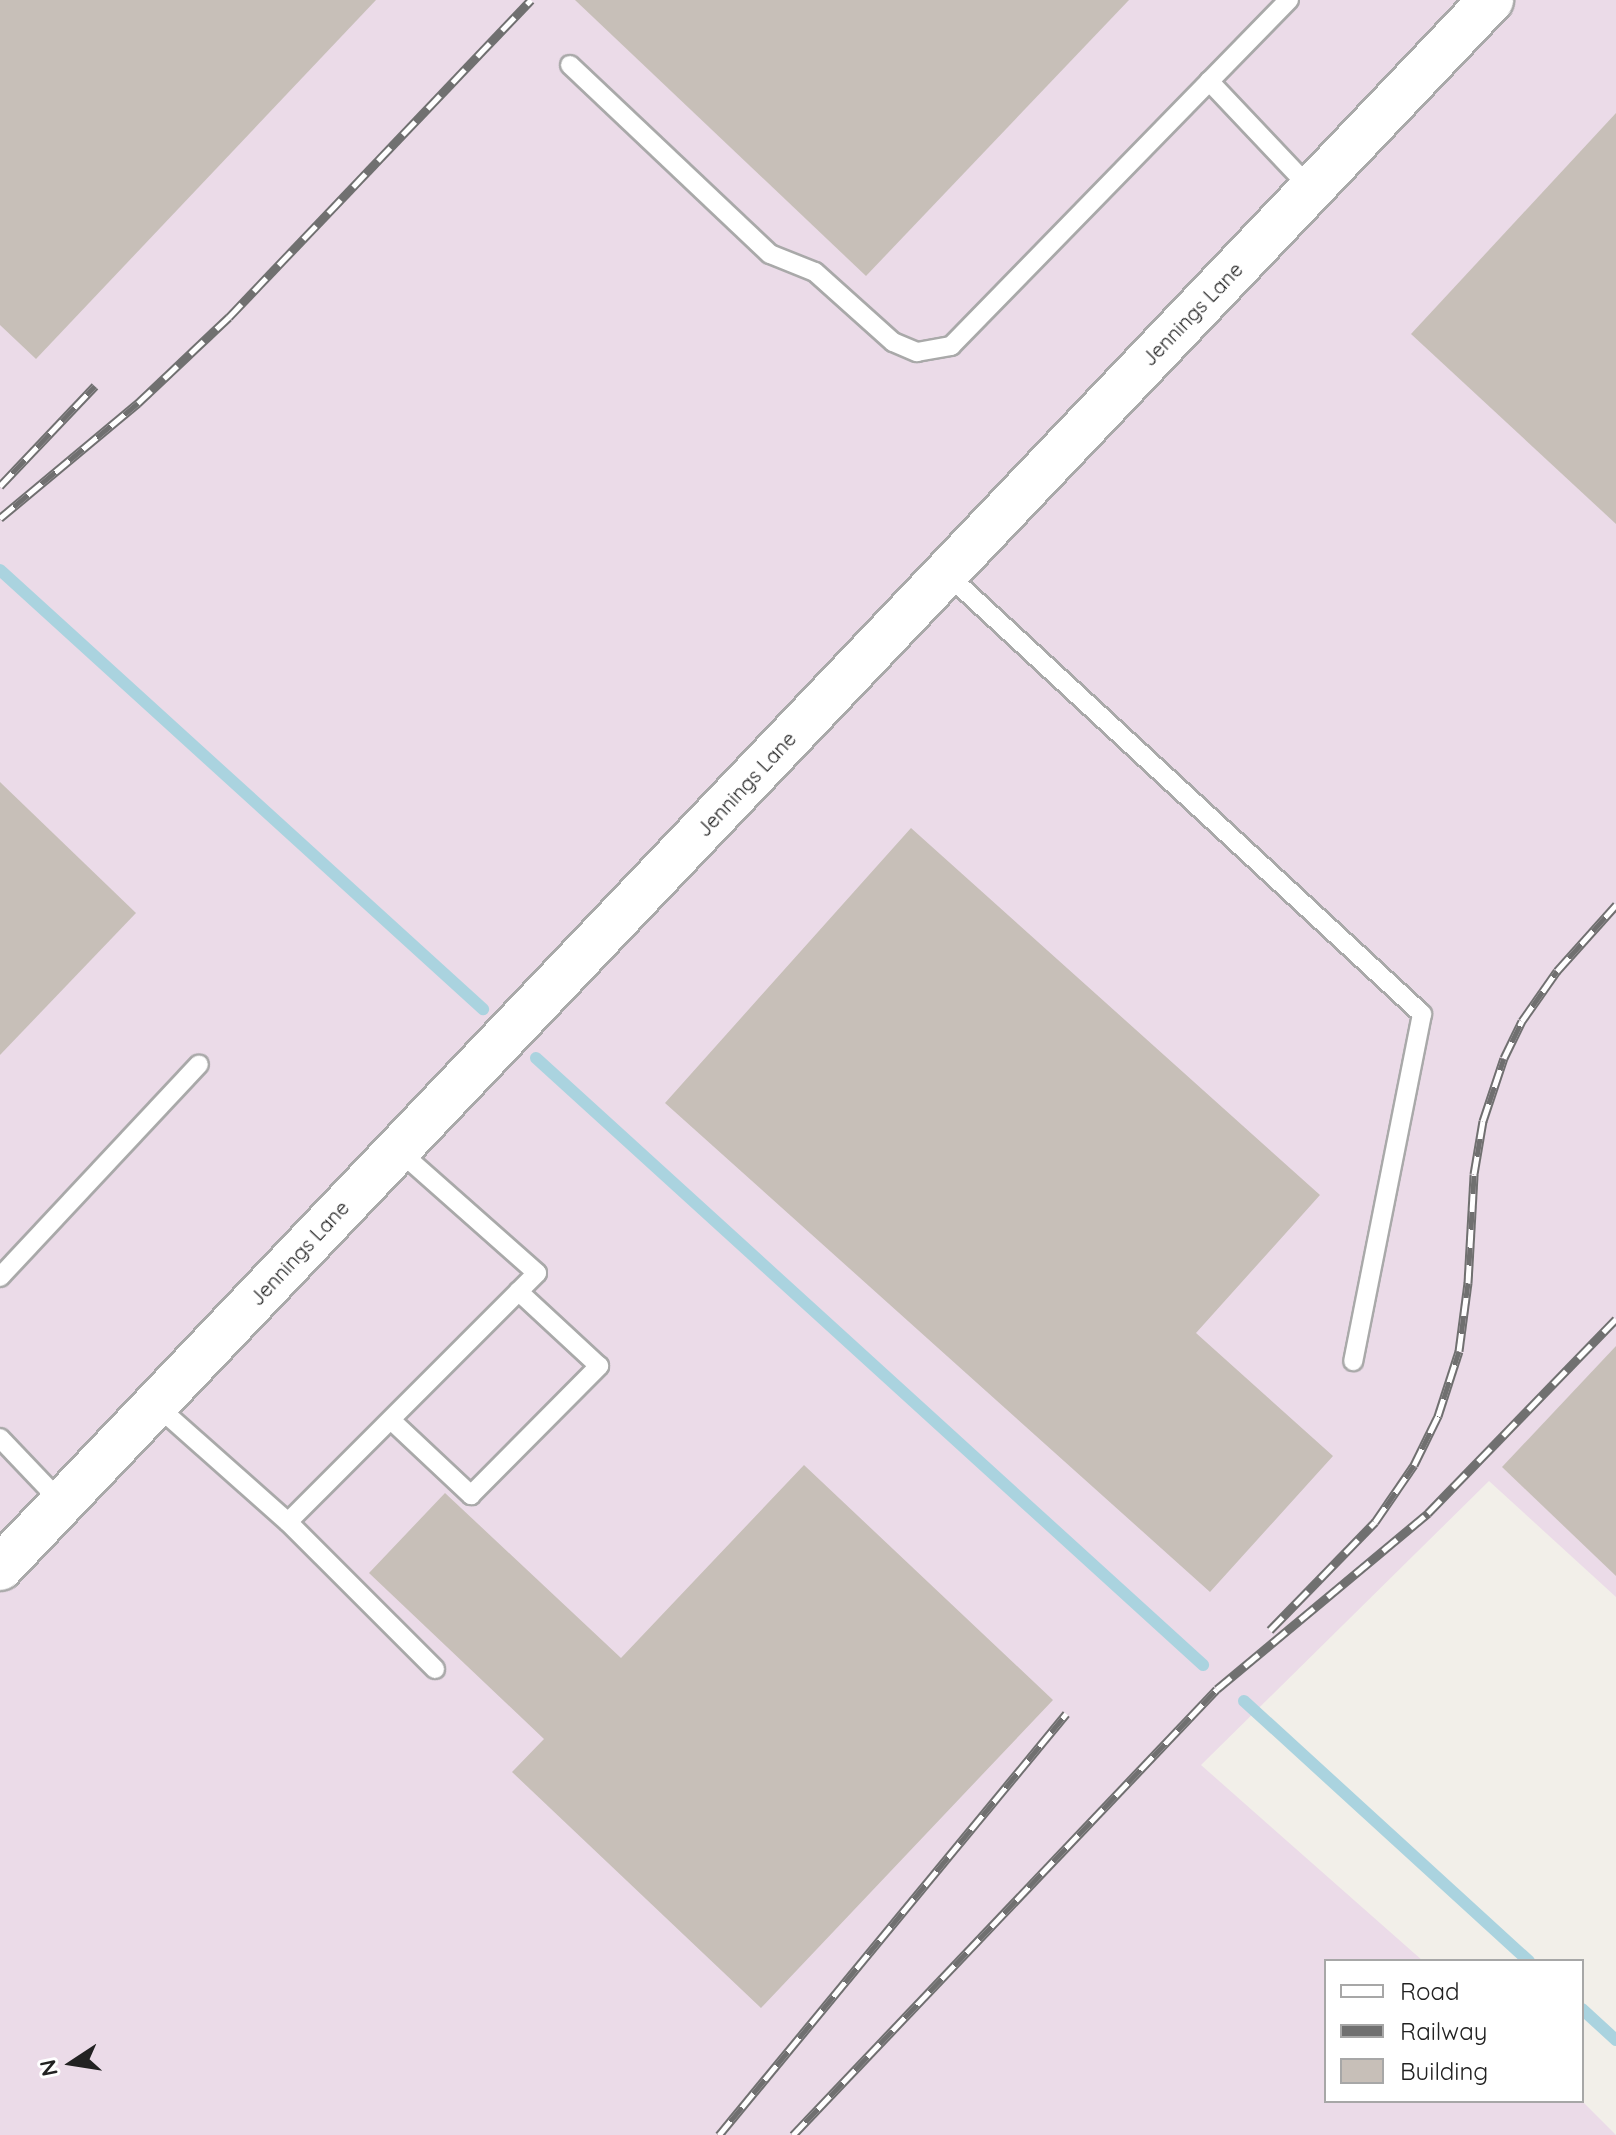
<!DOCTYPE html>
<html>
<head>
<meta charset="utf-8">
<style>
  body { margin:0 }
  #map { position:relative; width:1616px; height:2135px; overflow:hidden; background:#f2efe9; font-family:Quicksand,sans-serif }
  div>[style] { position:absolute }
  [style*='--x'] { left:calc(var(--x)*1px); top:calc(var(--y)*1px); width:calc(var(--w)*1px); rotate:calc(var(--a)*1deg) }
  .industrial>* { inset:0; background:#ebdbe8 }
  .stream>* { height:12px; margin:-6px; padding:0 6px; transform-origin:6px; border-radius:6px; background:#aad3df }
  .building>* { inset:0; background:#c7bfb8 }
  .roads { filter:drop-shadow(2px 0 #a9a9a9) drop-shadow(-2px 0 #a9a9a9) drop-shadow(0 2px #a9a9a9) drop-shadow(0 -2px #a9a9a9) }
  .service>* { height:18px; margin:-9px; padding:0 9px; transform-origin:9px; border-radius:9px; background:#fff }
  .tertiary>* { height:44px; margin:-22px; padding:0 22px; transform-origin:22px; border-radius:22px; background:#fff }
  .rail>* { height:9px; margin-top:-4.5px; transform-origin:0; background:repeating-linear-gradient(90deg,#fff 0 18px,#707070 0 36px); box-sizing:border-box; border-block:2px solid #707070 }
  span { translate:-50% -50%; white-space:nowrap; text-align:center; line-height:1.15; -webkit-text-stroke:6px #fff; paint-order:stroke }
  .street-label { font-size:20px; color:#222 }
  .legend { position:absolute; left:1324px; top:1959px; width:260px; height:144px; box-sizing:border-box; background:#fff; border:2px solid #a7a7a7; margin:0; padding:10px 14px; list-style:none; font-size:24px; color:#222 }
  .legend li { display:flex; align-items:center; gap:16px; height:40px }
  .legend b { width:40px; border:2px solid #a7a7a7 }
  .north { position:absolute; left:32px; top:2023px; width:80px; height:80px; -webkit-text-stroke:6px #fff; paint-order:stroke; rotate:258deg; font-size:22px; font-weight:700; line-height:32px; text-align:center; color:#222 }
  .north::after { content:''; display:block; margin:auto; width:28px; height:36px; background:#222; clip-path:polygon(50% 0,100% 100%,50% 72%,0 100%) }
</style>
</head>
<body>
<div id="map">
  <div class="industrial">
    <i style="clip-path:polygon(0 0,1616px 0,1616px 1597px,1489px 1481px,1201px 1765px,1423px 1961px,1326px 1961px,1326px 2101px,1582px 2101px,1616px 2135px,0 2135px)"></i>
  </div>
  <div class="stream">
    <i style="--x:0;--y:570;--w:653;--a:42.27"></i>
    <i style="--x:536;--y:1058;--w:902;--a:42.3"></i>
    <i style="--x:1244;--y:1701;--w:386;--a:42.4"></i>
    <i style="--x:1582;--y:2009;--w:46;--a:42.4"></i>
  </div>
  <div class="building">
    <i style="clip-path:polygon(0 0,376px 0,36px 359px,0 325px)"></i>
    <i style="clip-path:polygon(575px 0,1129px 0,866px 276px)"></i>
    <i style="clip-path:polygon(1616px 113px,1616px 524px,1411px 334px)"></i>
    <i style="clip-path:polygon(0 782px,136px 913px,0 1055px)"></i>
    <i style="clip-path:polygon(911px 828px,1320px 1195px,1196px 1333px,1333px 1456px,1210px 1592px,665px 1103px)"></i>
    <i style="clip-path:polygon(1616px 1346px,1616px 1576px,1502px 1467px)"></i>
    <i style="clip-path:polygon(804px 1465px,1053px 1700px,761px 2008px,512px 1772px,544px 1739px,369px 1573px,445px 1493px,621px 1658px)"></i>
  </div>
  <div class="roads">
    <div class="service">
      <i style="--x:570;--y:65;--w:275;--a:43.4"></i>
      <i style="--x:770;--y:254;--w:48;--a:21.8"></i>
      <i style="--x:815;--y:272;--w:105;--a:41.9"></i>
      <i style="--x:893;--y:342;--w:26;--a:23"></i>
      <i style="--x:917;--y:352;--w:35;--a:-10"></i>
      <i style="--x:951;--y:346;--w:484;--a:-45.7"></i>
      <i style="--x:1209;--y:81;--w:149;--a:46.6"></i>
      <i style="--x:946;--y:573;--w:649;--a:42.81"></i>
      <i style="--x:1422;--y:1014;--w:354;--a:101.2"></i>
      <i style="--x:0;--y:1277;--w:291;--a:-46.9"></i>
      <i style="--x:156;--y:1405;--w:176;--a:41.6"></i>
      <i style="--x:288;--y:1522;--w:352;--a:-45"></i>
      <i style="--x:537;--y:1273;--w:187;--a:-138.5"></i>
      <i style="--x:391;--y:1420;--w:110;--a:43.2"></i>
      <i style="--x:471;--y:1495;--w:182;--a:-45.2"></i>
      <i style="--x:599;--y:1366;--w:110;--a:-137.2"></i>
      <i style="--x:0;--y:1438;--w:90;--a:46.4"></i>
      <i style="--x:288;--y:1522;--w:208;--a:45"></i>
    </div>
    <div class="tertiary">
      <i style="--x:0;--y:1568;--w:2164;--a:-46.44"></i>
    </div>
  </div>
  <div class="rail">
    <i style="--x:0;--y:486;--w:138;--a:-46.5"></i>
    <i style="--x:0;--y:518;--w:180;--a:-39.8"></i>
    <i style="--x:138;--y:403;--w:125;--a:-43.4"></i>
    <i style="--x:229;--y:317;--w:438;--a:-46.4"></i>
    <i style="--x:1270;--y:1630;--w:151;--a:-45.8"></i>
    <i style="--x:1375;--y:1522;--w:69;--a:-55.6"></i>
    <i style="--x:1414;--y:1465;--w:55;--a:-63.9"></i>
    <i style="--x:1438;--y:1416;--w:68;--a:-72.1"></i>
    <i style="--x:1459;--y:1351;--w:69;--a:-82.5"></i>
    <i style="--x:1468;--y:1283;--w:109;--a:-86.8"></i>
    <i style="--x:1474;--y:1174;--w:54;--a:-80.4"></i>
    <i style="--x:1483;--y:1121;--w:66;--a:-71.6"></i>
    <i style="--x:1504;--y:1058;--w:41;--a:-64.1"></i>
    <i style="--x:1522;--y:1021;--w:61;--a:-55"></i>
    <i style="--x:1557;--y:971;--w:89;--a:-48.2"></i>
    <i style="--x:719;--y:2135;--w:546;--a:-50.5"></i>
    <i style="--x:793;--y:2135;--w:615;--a:-46.45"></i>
    <i style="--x:1217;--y:1689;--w:275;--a:-39.8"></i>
    <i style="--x:1428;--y:1513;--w:270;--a:-45.9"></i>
  </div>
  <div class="street-label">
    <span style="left:1192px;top:314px;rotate:-46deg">Jennings Lane</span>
    <span style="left:746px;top:784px;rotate:-47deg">Jennings Lane</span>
    <span style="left:299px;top:1253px;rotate:-47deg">Jennings Lane</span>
  </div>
  <ul class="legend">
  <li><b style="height:10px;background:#fff"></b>Road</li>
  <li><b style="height:10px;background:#707070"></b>Railway</li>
  <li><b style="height:22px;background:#c7bfb8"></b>Building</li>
  </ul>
  <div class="north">N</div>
</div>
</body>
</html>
